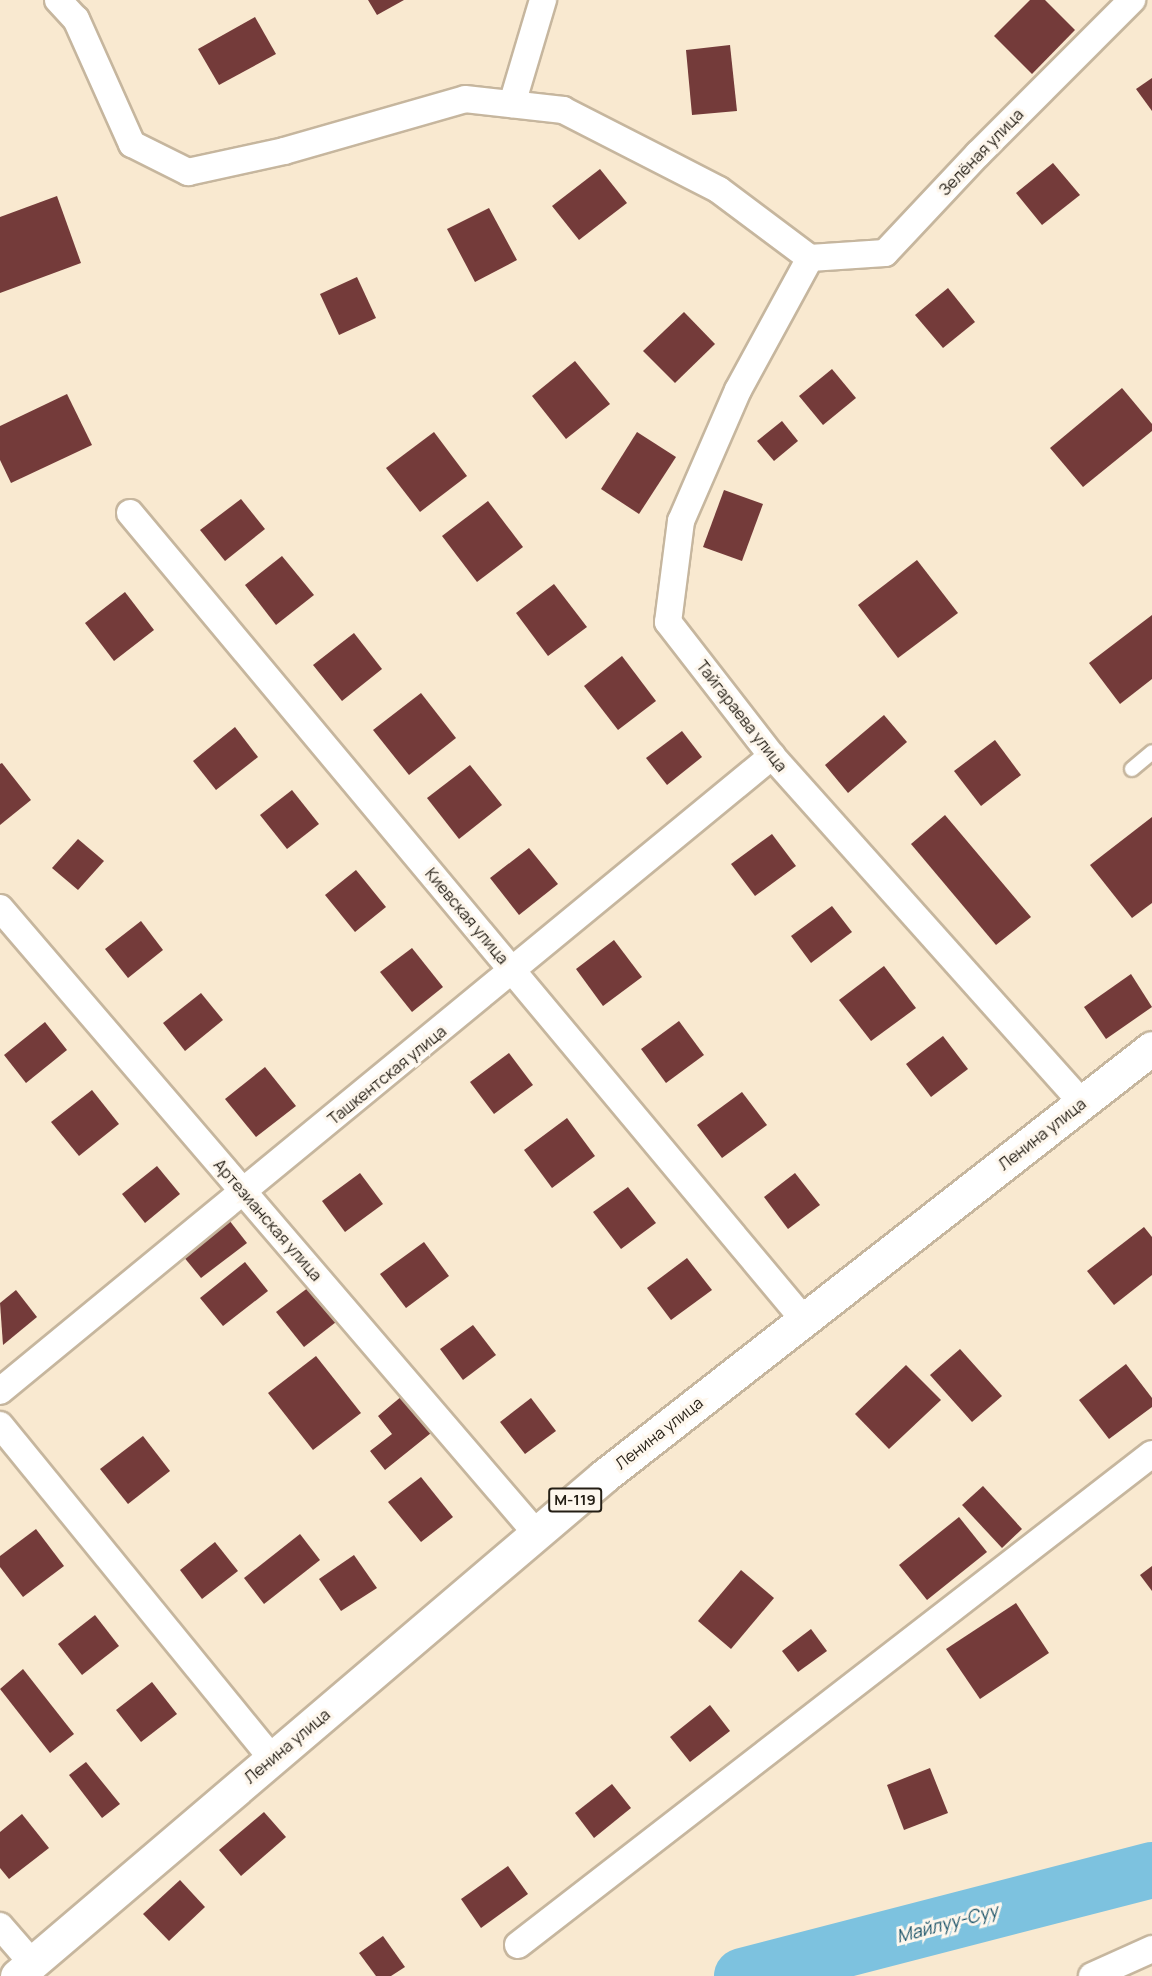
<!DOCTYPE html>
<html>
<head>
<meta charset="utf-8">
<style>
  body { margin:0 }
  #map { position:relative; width:1152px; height:1976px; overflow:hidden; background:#f9e9d0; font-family:Manrope,sans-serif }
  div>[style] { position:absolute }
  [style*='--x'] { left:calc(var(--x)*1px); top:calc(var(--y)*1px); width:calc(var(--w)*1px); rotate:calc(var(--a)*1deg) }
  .river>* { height:56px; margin:-28px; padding:0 28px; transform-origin:28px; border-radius:28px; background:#7dc2df }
  .building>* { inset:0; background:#743b3a }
  .roads { filter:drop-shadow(2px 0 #c6b69e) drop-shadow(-2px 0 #c6b69e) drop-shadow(0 2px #c6b69e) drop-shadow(0 -2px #c6b69e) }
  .service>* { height:14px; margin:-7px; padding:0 7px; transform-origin:7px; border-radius:7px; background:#fff }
  .minor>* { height:26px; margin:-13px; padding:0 13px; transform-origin:13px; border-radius:13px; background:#fff }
  .primary>* { height:33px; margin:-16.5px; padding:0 16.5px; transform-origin:16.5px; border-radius:16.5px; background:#fff }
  span { translate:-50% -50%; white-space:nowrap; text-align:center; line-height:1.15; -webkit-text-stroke:6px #fef7ed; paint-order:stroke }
  .shield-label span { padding:2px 4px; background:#fef7ed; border:2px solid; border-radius:4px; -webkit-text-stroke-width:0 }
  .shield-label { font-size:15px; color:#241e15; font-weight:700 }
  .street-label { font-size:16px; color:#241e15 }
  .water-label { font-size:18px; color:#1e556a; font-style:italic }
</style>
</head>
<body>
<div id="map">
  <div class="river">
    <i style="--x:742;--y:1976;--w:423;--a:-14.5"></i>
  </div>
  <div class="building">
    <i style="clip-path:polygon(368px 0,404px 0,377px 15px)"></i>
    <i style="clip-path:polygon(1030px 0,1045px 0,1075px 30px,1032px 74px,994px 36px)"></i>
    <i style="clip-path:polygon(255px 17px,276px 54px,219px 85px,198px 49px)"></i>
    <i style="clip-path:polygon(730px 45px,737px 111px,692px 115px,686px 50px)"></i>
    <i style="clip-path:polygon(1152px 78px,1152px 111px,1136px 89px)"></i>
    <i style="clip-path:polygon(1053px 163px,1080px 195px,1042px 225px,1016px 193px)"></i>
    <i style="clip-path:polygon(600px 169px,627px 203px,579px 240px,552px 206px)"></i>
    <i style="clip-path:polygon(57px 196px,81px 263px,0 293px,0 217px)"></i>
    <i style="clip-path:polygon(489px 208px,517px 260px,475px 282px,447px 229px)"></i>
    <i style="clip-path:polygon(357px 277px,376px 318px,339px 335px,320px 294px)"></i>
    <i style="clip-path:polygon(948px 288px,975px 322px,943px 348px,915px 315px)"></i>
    <i style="clip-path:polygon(684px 312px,715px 344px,675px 383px,643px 351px)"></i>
    <i style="clip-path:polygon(575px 361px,610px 404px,566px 439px,532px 396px)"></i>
    <i style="clip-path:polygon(832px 369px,856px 398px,823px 425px,799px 396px)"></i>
    <i style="clip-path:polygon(1122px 388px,1152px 424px,1152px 431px,1083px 487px,1050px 448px)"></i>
    <i style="clip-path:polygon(67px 394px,92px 445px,11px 483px,0 460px,0 426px)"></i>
    <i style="clip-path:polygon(782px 421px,798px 441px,774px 461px,757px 441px)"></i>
    <i style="clip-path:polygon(434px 432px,467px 476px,420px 512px,386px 468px)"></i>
    <i style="clip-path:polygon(637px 432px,676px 457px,639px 514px,601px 489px)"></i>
    <i style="clip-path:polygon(724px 490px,763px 504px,742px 561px,703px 547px)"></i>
    <i style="clip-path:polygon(241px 499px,265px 529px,225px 561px,200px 530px)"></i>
    <i style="clip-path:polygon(488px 501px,523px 547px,477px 582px,442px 536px)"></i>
    <i style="clip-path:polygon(282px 556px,314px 595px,276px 625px,245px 585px)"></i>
    <i style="clip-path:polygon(917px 560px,958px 613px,898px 658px,858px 605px)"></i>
    <i style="clip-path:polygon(554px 584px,587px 627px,548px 656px,516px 613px)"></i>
    <i style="clip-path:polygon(125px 592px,154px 630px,114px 661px,85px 623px)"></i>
    <i style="clip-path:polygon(1152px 615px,1152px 679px,1120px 704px,1089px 663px)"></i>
    <i style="clip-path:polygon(354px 633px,382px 669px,342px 701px,313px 665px)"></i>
    <i style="clip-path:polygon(622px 656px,656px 701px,618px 730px,584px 686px)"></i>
    <i style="clip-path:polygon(421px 693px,456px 738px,409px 775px,373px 730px)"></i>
    <i style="clip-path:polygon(884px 715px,907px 742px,848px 793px,825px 765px)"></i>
    <i style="clip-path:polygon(235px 727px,258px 757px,216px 790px,193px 761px)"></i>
    <i style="clip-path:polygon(682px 731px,702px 757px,667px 785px,646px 758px)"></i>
    <i style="clip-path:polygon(995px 740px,1021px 775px,981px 806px,954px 771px)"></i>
    <i style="clip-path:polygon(2px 763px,31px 800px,0 825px,0 764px)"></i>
    <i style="clip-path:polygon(470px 765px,502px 805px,459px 839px,427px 798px)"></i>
    <i style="clip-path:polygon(292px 790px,319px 824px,287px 849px,260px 815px)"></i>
    <i style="clip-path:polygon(945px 815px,1031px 917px,996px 945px,911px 844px)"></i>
    <i style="clip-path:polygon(1152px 817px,1152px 903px,1132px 918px,1090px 865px)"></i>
    <i style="clip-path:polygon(772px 834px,796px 866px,755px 896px,731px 864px)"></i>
    <i style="clip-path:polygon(78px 839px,104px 861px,78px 890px,52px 868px)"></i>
    <i style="clip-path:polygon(529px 848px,558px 884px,519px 915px,490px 878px)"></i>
    <i style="clip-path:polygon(356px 870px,386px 907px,355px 932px,325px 895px)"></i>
    <i style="clip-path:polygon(832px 906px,852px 932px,811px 963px,791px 936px)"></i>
    <i style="clip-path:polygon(141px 921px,163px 950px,128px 978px,105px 949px)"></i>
    <i style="clip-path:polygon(614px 940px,642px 977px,603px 1006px,576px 969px)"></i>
    <i style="clip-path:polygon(412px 948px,443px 987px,412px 1012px,380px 972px)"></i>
    <i style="clip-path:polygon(884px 966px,916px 1008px,871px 1041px,839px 1000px)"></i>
    <i style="clip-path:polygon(1131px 974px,1152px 1007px,1106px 1039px,1084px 1007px)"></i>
    <i style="clip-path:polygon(201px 993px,223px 1020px,185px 1051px,163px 1023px)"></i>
    <i style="clip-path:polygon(679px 1021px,704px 1055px,666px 1083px,641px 1049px)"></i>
    <i style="clip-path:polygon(45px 1022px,67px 1050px,26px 1083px,4px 1055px)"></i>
    <i style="clip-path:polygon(943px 1036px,968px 1069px,931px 1097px,906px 1064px)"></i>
    <i style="clip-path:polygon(509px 1053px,533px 1085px,494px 1114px,470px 1082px)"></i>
    <i style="clip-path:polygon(265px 1067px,296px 1106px,256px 1137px,225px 1099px)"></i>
    <i style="clip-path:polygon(92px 1090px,119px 1124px,79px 1156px,51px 1122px)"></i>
    <i style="clip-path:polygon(742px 1092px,767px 1125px,722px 1158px,697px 1125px)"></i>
    <i style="clip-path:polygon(567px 1118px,595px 1156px,552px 1188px,524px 1150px)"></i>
    <i style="clip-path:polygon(157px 1166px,180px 1194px,145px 1223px,122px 1194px)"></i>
    <i style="clip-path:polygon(360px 1173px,383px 1204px,345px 1232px,322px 1201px)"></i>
    <i style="clip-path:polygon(795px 1173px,820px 1205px,788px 1229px,764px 1197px)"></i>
    <i style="clip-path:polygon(628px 1187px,656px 1223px,621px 1249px,593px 1212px)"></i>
    <i style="clip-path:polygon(229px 1220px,247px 1243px,201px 1278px,183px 1256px)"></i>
    <i style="clip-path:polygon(1144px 1227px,1152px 1237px,1152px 1275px,1114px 1305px,1087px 1271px)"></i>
    <i style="clip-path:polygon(424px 1242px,449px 1276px,406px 1308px,380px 1274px)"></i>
    <i style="clip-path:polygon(687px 1258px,712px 1290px,671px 1320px,647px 1288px)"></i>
    <i style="clip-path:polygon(245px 1262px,268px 1291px,223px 1326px,200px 1298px)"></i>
    <i style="clip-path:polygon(309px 1287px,336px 1322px,304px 1347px,276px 1312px)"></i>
    <i style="clip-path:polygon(16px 1290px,37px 1317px,3px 1345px,0 1303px)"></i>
    <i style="clip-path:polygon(473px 1325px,496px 1355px,463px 1380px,440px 1349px)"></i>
    <i style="clip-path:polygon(960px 1349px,1002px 1396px,972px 1422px,930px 1375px)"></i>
    <i style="clip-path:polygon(316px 1356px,361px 1413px,313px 1450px,268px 1393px)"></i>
    <i style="clip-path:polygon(1126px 1364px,1152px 1398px,1152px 1407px,1109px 1439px,1079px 1400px)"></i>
    <i style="clip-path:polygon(906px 1365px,941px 1400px,889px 1449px,855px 1414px)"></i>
    <i style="clip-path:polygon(402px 1396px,431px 1433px,385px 1470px,370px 1451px,392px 1434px,378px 1416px)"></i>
    <i style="clip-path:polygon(531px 1398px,556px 1431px,525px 1454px,500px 1422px)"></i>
    <i style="clip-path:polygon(143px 1436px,170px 1471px,128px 1504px,100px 1469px)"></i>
    <i style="clip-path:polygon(421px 1477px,453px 1517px,421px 1542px,388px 1502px)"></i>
    <i style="clip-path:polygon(983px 1486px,1022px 1529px,1002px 1548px,962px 1505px)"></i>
    <i style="clip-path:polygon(959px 1517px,987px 1552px,927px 1600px,899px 1565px)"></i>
    <i style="clip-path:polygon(36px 1529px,64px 1566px,23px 1597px,0 1567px,0 1556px)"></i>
    <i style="clip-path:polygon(300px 1534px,320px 1560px,264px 1604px,244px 1578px)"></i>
    <i style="clip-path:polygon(215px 1542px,238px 1571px,202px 1599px,180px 1570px)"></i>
    <i style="clip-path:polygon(354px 1555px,377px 1588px,341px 1611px,319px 1579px)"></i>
    <i style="clip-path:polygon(1152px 1566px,1152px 1591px,1140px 1575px)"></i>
    <i style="clip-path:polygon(741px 1570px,774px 1598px,731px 1649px,698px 1621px)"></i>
    <i style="clip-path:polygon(1016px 1603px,1049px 1653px,980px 1699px,946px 1649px)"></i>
    <i style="clip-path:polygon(95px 1615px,119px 1646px,82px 1675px,58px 1644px)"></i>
    <i style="clip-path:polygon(811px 1629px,827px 1651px,798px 1672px,782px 1651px)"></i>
    <i style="clip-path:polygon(23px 1669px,74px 1734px,50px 1753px,0 1689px)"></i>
    <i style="clip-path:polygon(152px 1682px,177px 1714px,141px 1742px,116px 1710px)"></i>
    <i style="clip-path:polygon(710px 1705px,730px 1731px,690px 1762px,670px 1737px)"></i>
    <i style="clip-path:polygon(86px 1762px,120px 1804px,102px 1818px,69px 1775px)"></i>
    <i style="clip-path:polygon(930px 1768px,948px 1813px,904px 1830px,887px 1785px)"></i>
    <i style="clip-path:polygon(612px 1784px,631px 1808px,594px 1838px,575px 1813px)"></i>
    <i style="clip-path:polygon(264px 1812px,286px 1837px,241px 1876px,219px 1850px)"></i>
    <i style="clip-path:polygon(22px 1814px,49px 1848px,9px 1879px,0 1868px,0 1832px)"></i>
    <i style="clip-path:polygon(508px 1866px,528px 1894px,481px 1928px,461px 1899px)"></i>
    <i style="clip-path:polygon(180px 1880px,205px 1907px,169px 1941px,143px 1914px)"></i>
    <i style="clip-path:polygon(383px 1936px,405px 1967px,391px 1976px,376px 1976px,359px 1953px)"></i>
  </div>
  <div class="roads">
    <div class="service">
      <i style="--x:1132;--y:769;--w:26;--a:-40"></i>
    </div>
    <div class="minor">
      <i style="--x:58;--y:0;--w:26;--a:47"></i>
      <i style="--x:76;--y:19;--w:137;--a:65.9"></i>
      <i style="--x:132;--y:144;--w:63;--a:26.6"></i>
      <i style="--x:188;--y:172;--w:98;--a:-12.3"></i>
      <i style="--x:284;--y:151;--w:188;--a:-16"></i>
      <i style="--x:465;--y:99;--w:99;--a:6.4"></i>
      <i style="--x:563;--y:110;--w:175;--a:27.1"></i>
      <i style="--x:719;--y:190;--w:114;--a:36.8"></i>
      <i style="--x:512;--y:104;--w:109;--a:-73.4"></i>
      <i style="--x:810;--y:258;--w:150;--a:118.6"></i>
      <i style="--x:738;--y:390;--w:143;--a:113.5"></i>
      <i style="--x:681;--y:521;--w:102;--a:97.3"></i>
      <i style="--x:668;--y:622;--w:170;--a:52.2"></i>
      <i style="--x:772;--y:756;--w:465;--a:48.2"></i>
      <i style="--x:810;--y:258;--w:75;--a:-3.8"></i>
      <i style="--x:885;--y:253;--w:136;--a:-46.8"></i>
      <i style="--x:978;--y:154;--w:218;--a:-45"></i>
      <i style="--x:130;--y:513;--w:1051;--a:50.13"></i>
      <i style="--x:0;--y:908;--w:823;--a:49.38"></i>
      <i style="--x:0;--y:1391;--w:1000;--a:-39.44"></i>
      <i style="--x:0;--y:1425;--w:430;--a:50.8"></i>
      <i style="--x:0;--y:1926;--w:49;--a:49.1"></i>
      <i style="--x:518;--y:1945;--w:802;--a:-37.76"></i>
      <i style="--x:1092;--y:1976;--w:66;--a:-24.2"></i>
    </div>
    <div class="primary">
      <i style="--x:17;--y:1976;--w:771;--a:-40.42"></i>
      <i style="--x:604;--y:1476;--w:695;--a:-37.99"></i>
    </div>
  </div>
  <div class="shield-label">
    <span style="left:575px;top:1500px">М-119</span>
  </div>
  <div class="street-label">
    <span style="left:981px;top:152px;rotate:-46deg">Зелёная улица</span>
    <span style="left:742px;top:716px;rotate:52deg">Тайгараева улица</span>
    <span style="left:467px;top:916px;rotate:50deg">Киевская улица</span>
    <span style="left:387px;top:1075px;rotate:-39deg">Ташкентская улица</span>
    <span style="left:1042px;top:1134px;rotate:-38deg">Ленина улица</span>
    <span style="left:268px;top:1220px;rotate:49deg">Артезианская улица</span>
    <span style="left:659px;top:1433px;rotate:-38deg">Ленина улица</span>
    <span style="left:287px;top:1746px;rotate:-40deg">Ленина улица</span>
  </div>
  <div class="water-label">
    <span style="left:947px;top:1923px;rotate:-15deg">Майлуу-Суу</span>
  </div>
</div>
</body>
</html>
